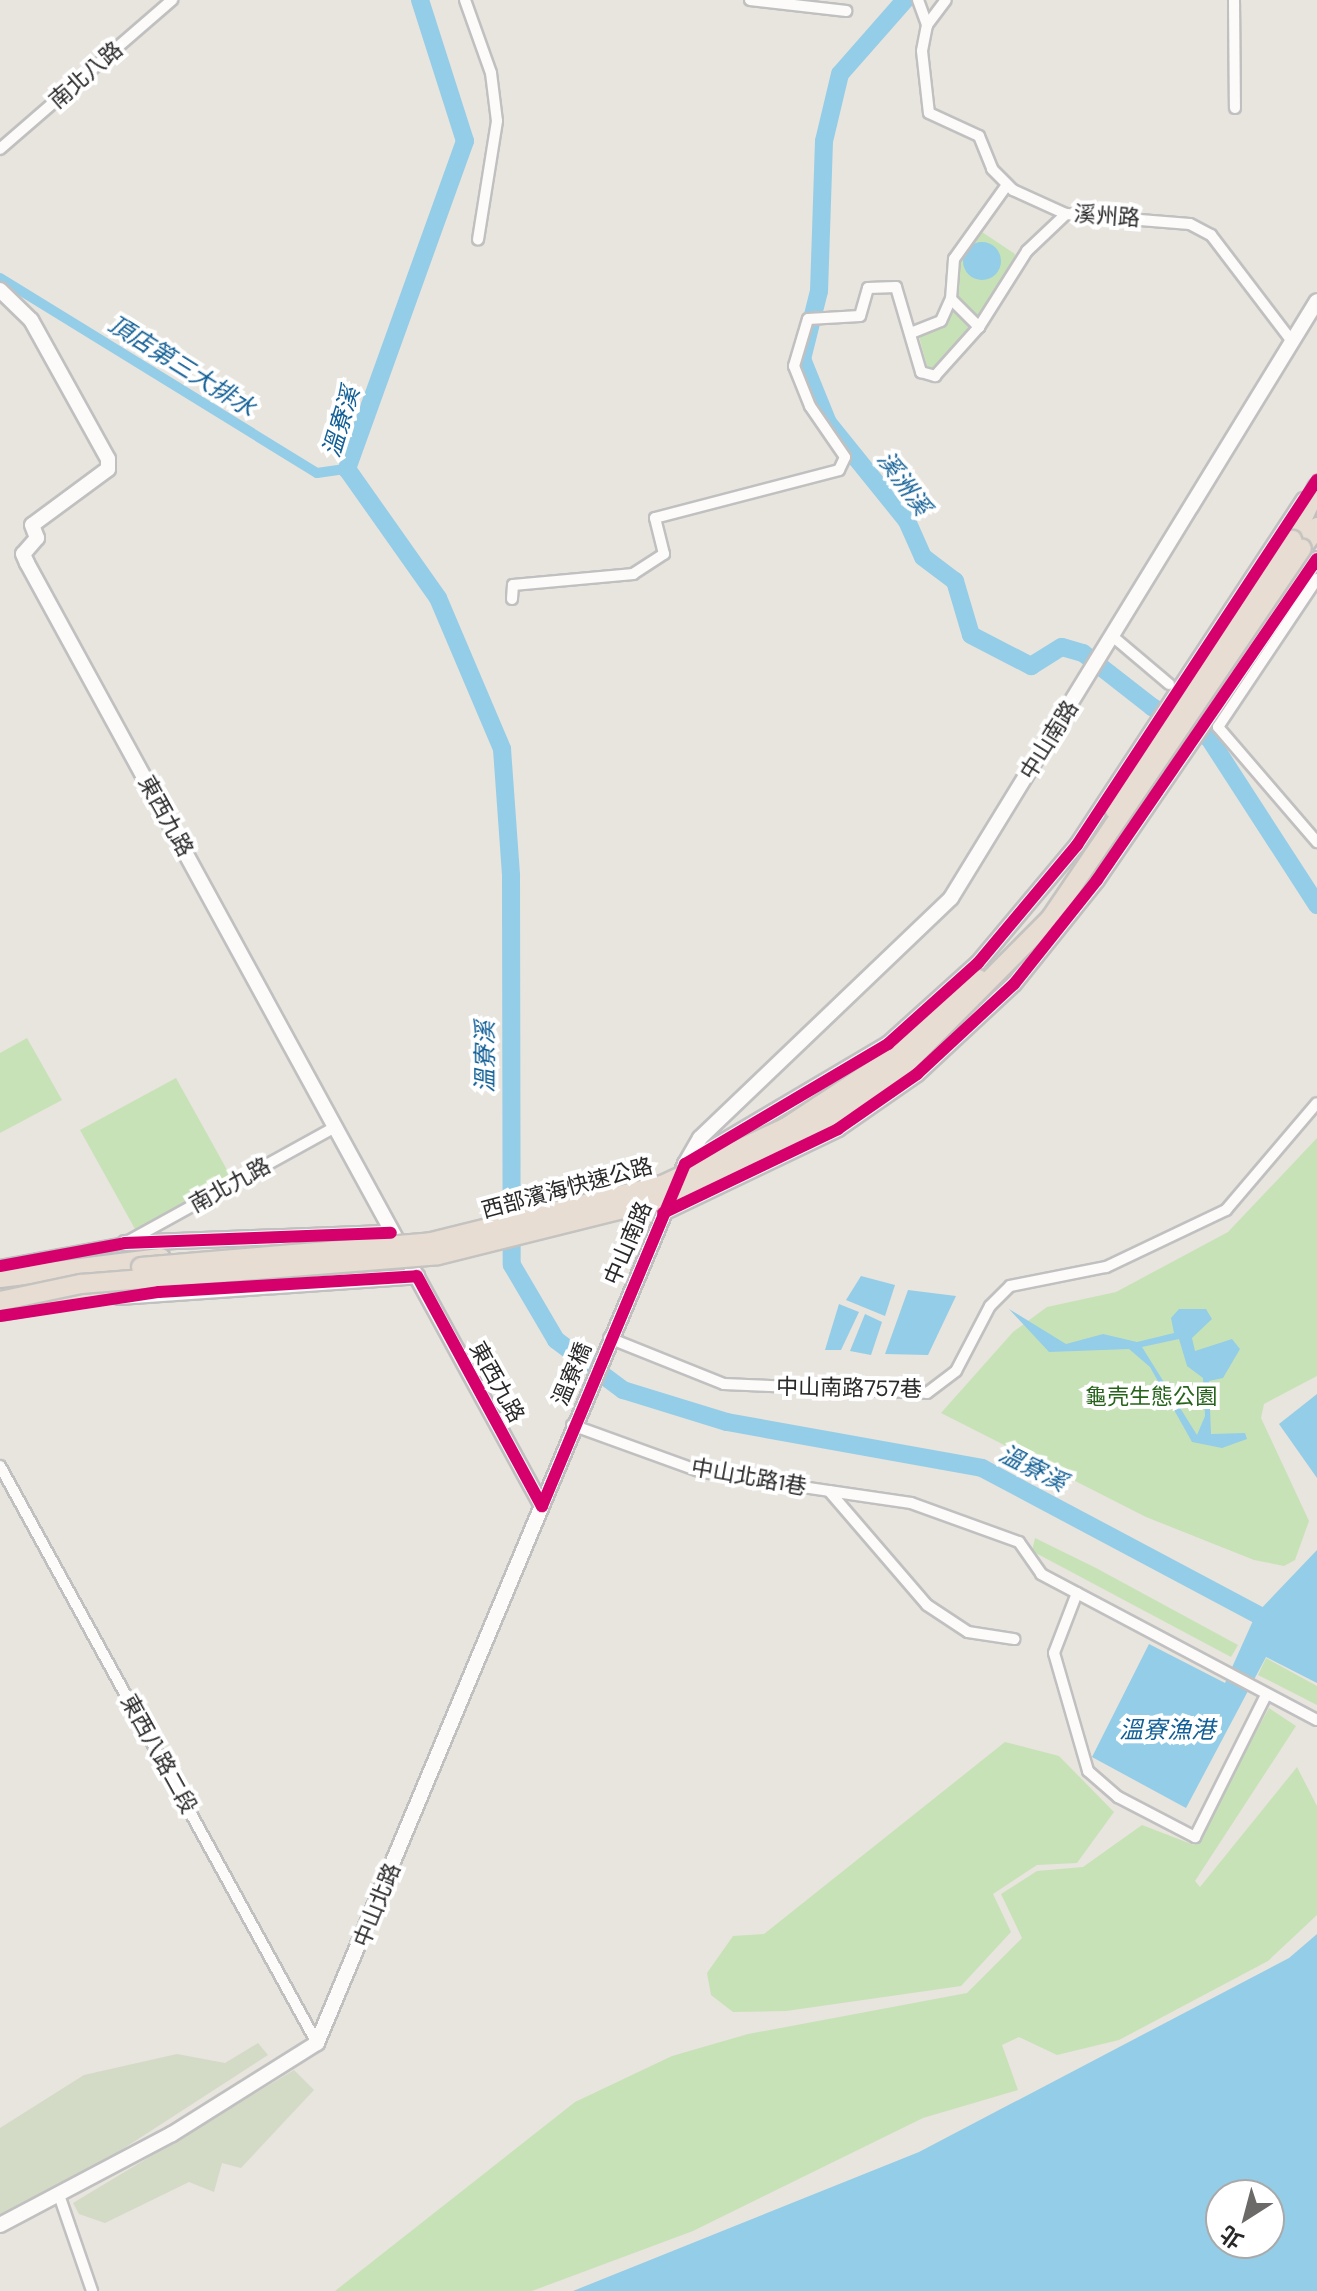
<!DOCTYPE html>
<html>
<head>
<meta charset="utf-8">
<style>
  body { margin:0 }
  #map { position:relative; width:1317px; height:2291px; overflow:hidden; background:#e8e4de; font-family:"DM Sans","Noto Sans TC",sans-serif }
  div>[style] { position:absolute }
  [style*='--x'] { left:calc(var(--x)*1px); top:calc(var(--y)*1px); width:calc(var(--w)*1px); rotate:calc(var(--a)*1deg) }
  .green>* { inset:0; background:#c8e2b8 }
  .cemetery>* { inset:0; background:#d3dbc6 }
  .water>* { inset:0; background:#94cde7 }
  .round { border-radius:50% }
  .canal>* { height:10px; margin:-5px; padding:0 5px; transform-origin:5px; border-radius:5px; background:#94cde7 }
  .river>* { height:18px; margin:-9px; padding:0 9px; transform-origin:9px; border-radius:9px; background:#94cde7 }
  .roads { filter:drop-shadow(2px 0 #c1c0c0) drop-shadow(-2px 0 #c1c0c0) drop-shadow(0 2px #c1c0c0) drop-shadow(0 -2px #c1c0c0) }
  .street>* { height:10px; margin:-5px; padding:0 5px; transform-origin:5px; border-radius:5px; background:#fcfbfa }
  .secondary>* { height:14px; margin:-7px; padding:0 7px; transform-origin:7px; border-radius:7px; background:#fcfbfa }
  .highway>* { height:18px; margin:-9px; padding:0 9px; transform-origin:9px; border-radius:9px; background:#e8ddd3 }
  .bridges { filter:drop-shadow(2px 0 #c4c3c0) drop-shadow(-2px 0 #c4c3c0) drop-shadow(0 2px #c4c3c0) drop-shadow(0 -2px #c4c3c0) }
  .highway-bridge>* { height:18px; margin:-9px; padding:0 9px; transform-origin:9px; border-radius:9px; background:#e8ddd3 }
  .cycleway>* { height:12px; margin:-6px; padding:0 6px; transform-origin:6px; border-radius:6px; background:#d6006c }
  span { translate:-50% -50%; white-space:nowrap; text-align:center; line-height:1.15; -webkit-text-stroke:8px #fff; paint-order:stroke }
  .street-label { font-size:22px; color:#292929 }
  .park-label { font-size:22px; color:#26641b }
  .water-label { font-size:24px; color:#115f96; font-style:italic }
  .north { position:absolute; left:1205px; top:2179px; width:80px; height:80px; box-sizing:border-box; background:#fff; border:2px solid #a9a9a9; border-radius:50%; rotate:216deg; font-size:22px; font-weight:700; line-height:32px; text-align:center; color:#292929 }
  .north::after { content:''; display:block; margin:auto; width:28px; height:36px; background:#6c6a68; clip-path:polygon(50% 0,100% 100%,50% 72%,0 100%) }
</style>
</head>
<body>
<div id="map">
  <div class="green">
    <i style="clip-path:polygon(979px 230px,1015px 254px,1013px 269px,936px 371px,928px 370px,918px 333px,934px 331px,955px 309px,952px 273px)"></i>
    <i style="clip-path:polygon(27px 1038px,62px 1100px,0 1133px,0 1053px)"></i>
    <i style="clip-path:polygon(176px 1078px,231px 1177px,135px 1229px,80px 1130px)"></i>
    <i style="clip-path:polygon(1317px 1138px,1317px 1376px,1264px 1404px,1261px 1418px,1309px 1521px,1295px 1560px,1284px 1566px,1254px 1560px,1146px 1517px,941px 1413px,1013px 1332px,1047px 1307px,1116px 1292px,1228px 1232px)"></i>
    <i style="clip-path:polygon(1035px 1538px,1096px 1568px,1238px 1645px,1231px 1657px,1032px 1551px)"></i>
    <i style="clip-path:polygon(1266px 1658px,1317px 1686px,1317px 1705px,1258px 1675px)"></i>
    <i style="clip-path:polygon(1269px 1708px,1296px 1726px,1195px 1881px,1200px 1887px,1297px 1767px,1317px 1806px,1317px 1915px,1268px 1961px,1119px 2040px,1057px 2055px,1019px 2037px,1002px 2045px,1018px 2090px,923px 2118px,693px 2231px,532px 2291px,335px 2291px,575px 2102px,672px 2056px,748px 2034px,967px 1993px,1022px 1938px,1001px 1894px,1037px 1871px,1083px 1867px,1142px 1825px,1194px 1845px)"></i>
    <i style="clip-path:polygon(1005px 1742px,1059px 1756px,1114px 1812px,1077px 1863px,1037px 1865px,993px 1894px,1011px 1932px,961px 1986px,786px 2011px,733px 2012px,711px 1995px,707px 1973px,733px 1936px,764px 1934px)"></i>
  </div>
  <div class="cemetery">
    <i style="clip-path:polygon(258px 2043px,268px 2055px,112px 2156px,0 2215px,0 2128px,84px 2075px,177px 2054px,225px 2063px)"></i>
    <i style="clip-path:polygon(294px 2070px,314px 2090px,241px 2168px,222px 2163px,214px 2192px,189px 2182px,105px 2223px,79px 2214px,73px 2203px)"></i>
  </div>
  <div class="water">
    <i class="round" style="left:963px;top:242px;width:38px;height:38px"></i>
    <i style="clip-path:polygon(861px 1276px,895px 1285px,885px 1316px,846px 1300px)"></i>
    <i style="clip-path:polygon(908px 1290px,956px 1296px,928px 1355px,885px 1354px)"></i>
    <i style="clip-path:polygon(839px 1304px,859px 1312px,841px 1350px,825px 1350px)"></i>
    <i style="clip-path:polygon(evenodd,1009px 1309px,1066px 1344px,1103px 1334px,1137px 1342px,1174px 1333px,1171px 1318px,1179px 1309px,1206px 1309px,1212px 1319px,1192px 1338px,1195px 1351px,1232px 1339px,1240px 1349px,1223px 1378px,1209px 1381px,1211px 1434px,1245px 1433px,1247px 1439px,1222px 1448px,1192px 1442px,1150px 1367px,1129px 1349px,1049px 1352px,1009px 1309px,1179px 1339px,1187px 1366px,1203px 1378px,1205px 1416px,1197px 1435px,1142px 1347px,1179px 1339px)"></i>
    <i style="clip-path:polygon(865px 1314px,882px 1322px,871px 1355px,850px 1351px)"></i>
    <i style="clip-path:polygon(1317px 1394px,1317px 1478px,1279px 1424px)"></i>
    <i style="clip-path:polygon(1317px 1550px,1317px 1683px,1266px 1657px,1186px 1808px,1092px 1757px,1149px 1644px,1225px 1683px,1256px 1614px)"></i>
    <i style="clip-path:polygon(evenodd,1317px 1934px,1317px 2291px,573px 2291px,919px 2152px,1289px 1958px,1317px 1934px,1221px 2195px,1269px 2195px,1269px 2243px,1221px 2243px,1221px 2195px)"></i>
  </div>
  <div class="canal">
    <i style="--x:0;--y:278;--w:372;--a:31.6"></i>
    <i style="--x:317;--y:473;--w:30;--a:-8"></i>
  </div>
  <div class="river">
    <i style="--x:420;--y:0;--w:148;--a:72.3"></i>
    <i style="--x:465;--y:141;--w:349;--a:109.8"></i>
    <i style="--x:347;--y:469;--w:158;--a:54.8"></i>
    <i style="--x:438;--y:598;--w:164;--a:67"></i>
    <i style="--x:502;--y:749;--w:127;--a:85.9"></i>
    <i style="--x:511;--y:876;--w:389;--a:89.9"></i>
    <i style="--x:512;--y:1265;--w:87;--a:59.6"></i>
    <i style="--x:556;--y:1340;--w:84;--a:36.7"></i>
    <i style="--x:623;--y:1390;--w:109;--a:17.1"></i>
    <i style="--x:727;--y:1422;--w:259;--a:10.2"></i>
    <i style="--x:982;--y:1468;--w:379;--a:28"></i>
    <i style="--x:905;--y:0;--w:98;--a:131.3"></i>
    <i style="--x:840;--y:74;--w:69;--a:103.4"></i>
    <i style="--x:824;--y:141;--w:150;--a:91.9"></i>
    <i style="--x:819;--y:291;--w:70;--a:104"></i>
    <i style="--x:802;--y:359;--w:69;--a:67.9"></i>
    <i style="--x:828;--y:423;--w:126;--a:51.1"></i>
    <i style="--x:907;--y:521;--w:39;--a:66"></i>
    <i style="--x:923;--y:557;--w:40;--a:37"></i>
    <i style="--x:955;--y:581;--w:56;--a:73.5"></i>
    <i style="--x:971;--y:635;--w:68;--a:27.3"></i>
    <i style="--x:1031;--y:666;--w:36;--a:-32"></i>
    <i style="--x:1062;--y:647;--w:22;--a:16"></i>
    <i style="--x:1083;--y:653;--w:88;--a:38"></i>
    <i style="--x:1152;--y:707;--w:65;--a:28.5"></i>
    <i style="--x:1209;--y:738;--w:199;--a:57.1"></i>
  </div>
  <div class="roads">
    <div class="street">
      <i style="--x:465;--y:0;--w:77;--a:70.4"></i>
      <i style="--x:491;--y:73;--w:48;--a:82.9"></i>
      <i style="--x:497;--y:121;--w:120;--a:99.1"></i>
      <i style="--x:750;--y:0;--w:97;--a:6.5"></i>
      <i style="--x:918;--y:0;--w:27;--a:70"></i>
      <i style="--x:927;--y:25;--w:26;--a:101"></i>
      <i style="--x:922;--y:51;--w:62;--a:83.6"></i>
      <i style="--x:929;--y:113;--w:55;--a:24.7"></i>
      <i style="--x:979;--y:136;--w:35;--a:68"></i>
      <i style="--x:992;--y:169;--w:30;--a:45"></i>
      <i style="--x:1013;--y:190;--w:58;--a:24.4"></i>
      <i style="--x:1066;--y:214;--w:124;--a:4.6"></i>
      <i style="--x:1190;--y:224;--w:24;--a:28"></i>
      <i style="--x:1211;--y:235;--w:132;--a:52.7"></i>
      <i style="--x:1234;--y:0;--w:108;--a:89.5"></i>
      <i style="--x:927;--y:25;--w:31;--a:-53"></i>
      <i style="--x:0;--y:149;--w:228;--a:-40.9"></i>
      <i style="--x:951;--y:299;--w:40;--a:45"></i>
      <i style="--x:911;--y:333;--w:32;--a:-22"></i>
      <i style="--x:941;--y:321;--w:24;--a:-66"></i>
      <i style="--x:951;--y:299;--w:40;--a:-85.7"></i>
      <i style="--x:954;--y:259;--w:91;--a:-54.4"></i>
      <i style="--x:1317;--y:579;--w:178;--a:123.8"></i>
      <i style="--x:1218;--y:727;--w:152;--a:49.3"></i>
      <i style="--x:512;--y:599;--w:14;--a:-86"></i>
      <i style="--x:513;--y:585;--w:121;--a:-5.2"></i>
      <i style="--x:633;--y:574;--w:37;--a:-33"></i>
      <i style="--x:664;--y:554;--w:37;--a:-104"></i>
      <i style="--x:655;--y:518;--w:190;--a:-14.6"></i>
      <i style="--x:839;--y:470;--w:14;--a:-65"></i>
      <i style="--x:845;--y:457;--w:62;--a:-124.5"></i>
      <i style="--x:810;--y:406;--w:43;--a:-111.8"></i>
      <i style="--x:794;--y:366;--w:49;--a:-73.4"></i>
      <i style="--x:808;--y:319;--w:52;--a:-3.3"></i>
      <i style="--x:860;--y:316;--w:29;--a:-74"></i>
      <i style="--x:868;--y:288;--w:28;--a:-2"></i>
      <i style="--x:896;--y:287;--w:89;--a:73.6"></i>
      <i style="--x:921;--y:372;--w:15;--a:16"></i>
      <i style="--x:935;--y:376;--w:66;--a:-48.1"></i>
      <i style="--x:979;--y:327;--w:90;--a:-57.7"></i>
      <i style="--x:1027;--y:251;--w:54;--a:-43.5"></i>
      <i style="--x:1111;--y:635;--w:76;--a:40.2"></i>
      <i style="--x:0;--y:1266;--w:127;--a:-10.4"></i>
      <i style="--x:125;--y:1243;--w:240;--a:-28.9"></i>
      <i style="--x:609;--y:1338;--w:124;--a:21.8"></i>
      <i style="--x:724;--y:1384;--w:203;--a:2.5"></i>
      <i style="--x:927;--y:1393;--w:36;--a:-37"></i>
      <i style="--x:956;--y:1371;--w:73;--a:-62.4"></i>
      <i style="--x:990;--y:1306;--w:28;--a:-45"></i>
      <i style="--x:1010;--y:1286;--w:98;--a:-11.2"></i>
      <i style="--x:1106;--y:1267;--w:133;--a:-25.4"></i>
      <i style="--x:1226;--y:1210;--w:140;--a:-49.6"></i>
      <i style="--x:572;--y:1425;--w:138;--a:19.9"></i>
      <i style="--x:702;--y:1472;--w:128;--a:8.5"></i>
      <i style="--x:829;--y:1491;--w:150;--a:49.3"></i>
      <i style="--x:927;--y:1605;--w:49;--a:33.4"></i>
      <i style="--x:968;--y:1632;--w:47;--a:8.7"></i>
      <i style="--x:0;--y:1466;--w:658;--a:61.22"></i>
      <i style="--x:829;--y:1491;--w:83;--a:8.3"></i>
      <i style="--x:911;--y:1503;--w:115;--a:19.9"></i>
      <i style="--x:1019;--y:1542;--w:39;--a:55"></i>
      <i style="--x:1041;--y:1574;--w:312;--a:27.9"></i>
      <i style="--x:1077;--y:1593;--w:64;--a:111"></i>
      <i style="--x:1054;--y:1653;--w:123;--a:73.9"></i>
      <i style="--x:1088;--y:1771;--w:40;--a:41"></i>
      <i style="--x:1118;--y:1797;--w:87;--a:27.5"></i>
      <i style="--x:1195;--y:1837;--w:159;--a:-63.4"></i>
      <i style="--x:59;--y:2195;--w:102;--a:71"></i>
    </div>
    <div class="secondary">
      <i style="--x:0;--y:290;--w:43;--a:44.1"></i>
      <i style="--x:31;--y:320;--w:159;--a:61"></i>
      <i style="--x:108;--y:459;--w:10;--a:90"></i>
      <i style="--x:108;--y:469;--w:94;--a:143.6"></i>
      <i style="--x:32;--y:525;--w:14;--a:69"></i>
      <i style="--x:37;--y:538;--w:21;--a:131"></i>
      <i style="--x:23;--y:554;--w:10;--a:66"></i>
      <i style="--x:27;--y:563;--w:1074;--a:61.36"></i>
      <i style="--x:685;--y:1164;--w:236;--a:-30.6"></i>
      <i style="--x:888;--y:1044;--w:121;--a:-42"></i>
      <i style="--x:978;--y:963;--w:154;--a:-50"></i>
      <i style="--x:1077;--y:845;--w:413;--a:-56.7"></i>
      <i style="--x:663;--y:1213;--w:194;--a:-25.6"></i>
      <i style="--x:838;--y:1129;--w:96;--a:-34.8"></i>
      <i style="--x:917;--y:1074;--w:132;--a:-42.9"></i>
      <i style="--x:1014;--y:984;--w:133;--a:-51.4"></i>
      <i style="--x:1097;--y:880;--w:389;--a:-55.6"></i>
      <i style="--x:125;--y:1243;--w:266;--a:-2.2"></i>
      <i style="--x:119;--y:1297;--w:299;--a:-4"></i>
      <i style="--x:0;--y:2225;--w:195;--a:-27.9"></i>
      <i style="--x:172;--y:2134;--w:171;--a:-32.1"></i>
      <i style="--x:317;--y:2043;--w:953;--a:-67.28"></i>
      <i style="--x:685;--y:1164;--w:30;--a:-60"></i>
      <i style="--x:700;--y:1138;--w:347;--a:-43.7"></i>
      <i style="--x:951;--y:898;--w:700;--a:-58.49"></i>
    </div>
    <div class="highway">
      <i style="--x:1292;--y:541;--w:59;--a:-64.7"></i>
      <i style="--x:1302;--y:548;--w:26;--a:-54"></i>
      <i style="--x:0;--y:1278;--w:162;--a:-7.1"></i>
      <i style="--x:0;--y:1311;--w:133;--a:-10"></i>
    </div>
  </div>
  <div class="bridges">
    <div class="highway-bridge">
      <i style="--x:1114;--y:809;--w:323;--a:-56.5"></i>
      <i style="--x:141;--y:1267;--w:291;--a:-4.9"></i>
      <i style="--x:431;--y:1242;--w:238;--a:-13.9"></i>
      <i style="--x:662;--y:1185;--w:136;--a:-24.9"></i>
      <i style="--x:785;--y:1128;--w:133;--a:-33.3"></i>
      <i style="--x:896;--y:1055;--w:112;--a:-42.8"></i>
      <i style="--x:0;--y:1301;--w:83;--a:-11.9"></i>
      <i style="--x:81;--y:1284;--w:358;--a:-4.6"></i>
      <i style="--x:438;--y:1255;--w:232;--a:-14"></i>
      <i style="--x:663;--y:1199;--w:149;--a:-23.8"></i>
      <i style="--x:799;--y:1139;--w:125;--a:-34.6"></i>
      <i style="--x:902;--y:1068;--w:210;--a:-45.2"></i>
      <i style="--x:1050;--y:919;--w:448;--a:-55.8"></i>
    </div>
  </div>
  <div class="cycleway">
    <i style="--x:663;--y:1213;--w:194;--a:-25.6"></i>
    <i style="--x:838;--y:1129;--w:96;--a:-34.8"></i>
    <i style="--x:917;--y:1074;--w:132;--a:-42.9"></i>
    <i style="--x:1014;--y:984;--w:133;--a:-51.4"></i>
    <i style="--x:1097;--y:880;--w:389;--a:-55.6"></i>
    <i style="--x:0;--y:1266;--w:127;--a:-10.4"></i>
    <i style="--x:125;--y:1243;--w:266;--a:-2.2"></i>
    <i style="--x:0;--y:1316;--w:161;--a:-8.6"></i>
    <i style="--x:159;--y:1292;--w:258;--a:-3.5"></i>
    <i style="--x:417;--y:1276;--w:262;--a:61.5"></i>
    <i style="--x:542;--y:1506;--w:371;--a:-67.3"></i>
    <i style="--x:685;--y:1164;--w:236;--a:-30.6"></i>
    <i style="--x:888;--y:1044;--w:121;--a:-42"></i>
    <i style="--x:978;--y:963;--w:154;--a:-50"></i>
    <i style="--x:1077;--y:845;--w:437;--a:-56.7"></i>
  </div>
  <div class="street-label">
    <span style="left:86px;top:75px;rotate:-41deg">南北八路</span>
    <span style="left:1107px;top:216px;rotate:4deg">溪州路</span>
    <span style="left:1049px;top:740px;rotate:-58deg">中山南路</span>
    <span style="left:166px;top:816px;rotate:61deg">東西九路</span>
    <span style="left:230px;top:1185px;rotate:-29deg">南北九路</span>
    <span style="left:567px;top:1188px;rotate:-15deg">西部濱海快速公路</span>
    <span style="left:628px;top:1243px;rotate:-67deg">中山南路</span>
    <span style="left:572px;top:1374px;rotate:-67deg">溫寮橋</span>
    <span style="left:497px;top:1382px;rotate:61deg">東西九路</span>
    <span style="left:849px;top:1388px;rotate:1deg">中山南路757巷</span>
    <span style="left:749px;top:1477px;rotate:10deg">中山北路1巷</span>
    <span style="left:159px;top:1754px;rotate:61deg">東西八路二段</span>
    <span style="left:377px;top:1905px;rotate:-68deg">中山北路</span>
  </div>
  <div class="park-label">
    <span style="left:1151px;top:1397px">龜壳生態公園</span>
  </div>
  <div class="water-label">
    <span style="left:182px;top:366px;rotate:32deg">頂店第三大排水</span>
    <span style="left:341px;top:422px;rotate:-73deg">溫寮溪</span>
    <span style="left:904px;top:483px;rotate:54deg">溪洲溪</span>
    <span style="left:485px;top:1057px;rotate:-90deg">溫寮溪</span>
    <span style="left:1033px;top:1468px;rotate:27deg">溫寮溪</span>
    <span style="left:1167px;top:1730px">溫寮漁港</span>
  </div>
  <div class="north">北</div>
</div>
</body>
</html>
